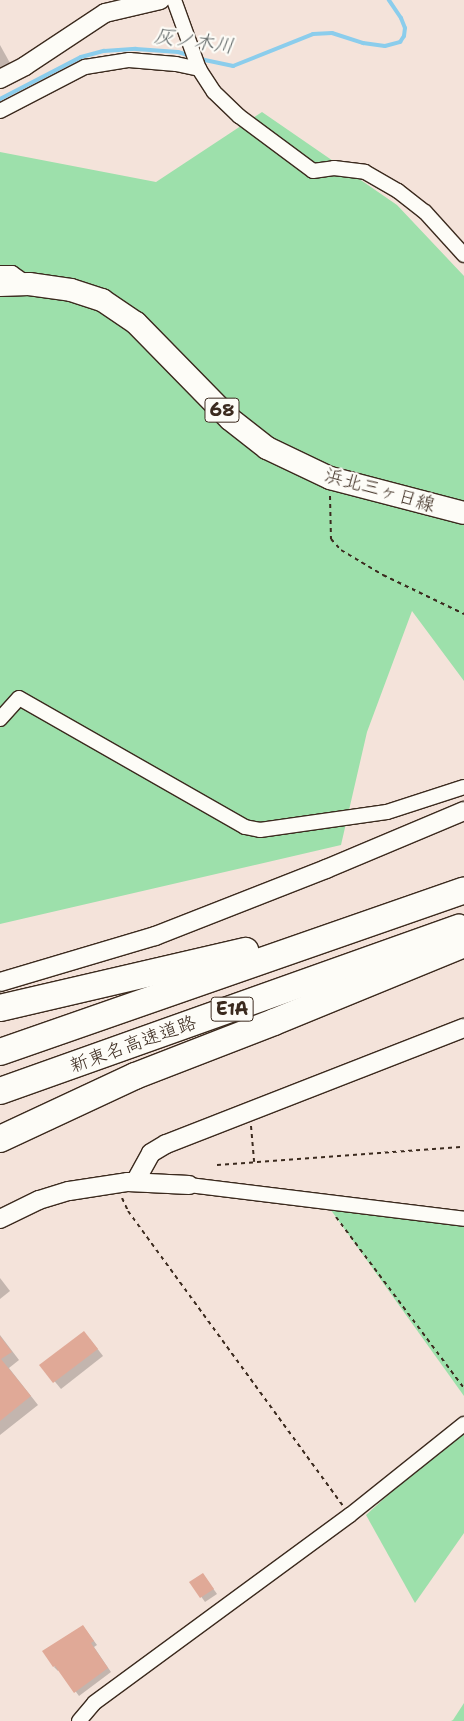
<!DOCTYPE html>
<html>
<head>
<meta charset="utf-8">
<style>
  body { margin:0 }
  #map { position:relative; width:464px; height:1721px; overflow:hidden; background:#f4e3da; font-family:"Shantell Sans","Klee One",sans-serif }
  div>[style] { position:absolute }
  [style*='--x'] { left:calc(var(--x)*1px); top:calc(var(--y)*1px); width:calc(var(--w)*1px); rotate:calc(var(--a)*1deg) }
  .green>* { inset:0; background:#9de0ab }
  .shadow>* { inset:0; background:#0003 }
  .stream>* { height:4px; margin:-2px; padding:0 2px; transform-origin:2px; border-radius:2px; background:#8bcdec }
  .building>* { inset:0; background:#e0a997 }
  .path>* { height:2px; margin-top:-1px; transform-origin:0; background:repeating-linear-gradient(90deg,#3b2a1e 0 4px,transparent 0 8px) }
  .roads { filter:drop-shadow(1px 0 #3b2a1e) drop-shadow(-1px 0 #3b2a1e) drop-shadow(0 1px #3b2a1e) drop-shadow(0 -1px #3b2a1e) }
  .minor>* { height:14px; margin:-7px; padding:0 7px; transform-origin:7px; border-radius:7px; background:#fdfcf7 }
  .tertiary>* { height:18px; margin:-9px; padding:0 9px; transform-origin:9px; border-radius:9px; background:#fdfcf7 }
  .primary>* { height:22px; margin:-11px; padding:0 11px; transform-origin:11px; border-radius:11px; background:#fdfcf7 }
  .motorway>* { height:26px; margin:-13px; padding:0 13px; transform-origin:13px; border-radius:13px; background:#fdfcf7 }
  span { translate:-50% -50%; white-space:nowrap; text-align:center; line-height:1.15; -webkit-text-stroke:4.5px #fdfcf7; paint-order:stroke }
  .shield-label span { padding:1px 4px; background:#fdfcf7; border:1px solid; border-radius:4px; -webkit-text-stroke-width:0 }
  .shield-label { font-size:18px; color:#3b2a1e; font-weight:700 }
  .street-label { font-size:19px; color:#3b2a1e }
  .water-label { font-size:20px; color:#535b5c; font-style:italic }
</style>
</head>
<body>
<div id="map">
  <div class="green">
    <i style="clip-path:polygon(262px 112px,397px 205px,464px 276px,464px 681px,412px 611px,367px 732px,341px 845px,0 924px,0 152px,156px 182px)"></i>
    <i style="clip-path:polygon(328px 1206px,464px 1219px,464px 1396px)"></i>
    <i style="clip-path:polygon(464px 1426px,464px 1533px,415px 1603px,366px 1515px)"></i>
    <i style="clip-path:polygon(464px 1703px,464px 1721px,451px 1721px,453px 1720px)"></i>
  </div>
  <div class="shadow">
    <i style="clip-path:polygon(0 45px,10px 63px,0 68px)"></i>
    <i style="clip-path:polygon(0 1278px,10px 1291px,0 1299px)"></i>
    <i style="clip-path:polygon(0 1335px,19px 1360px,9px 1368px,38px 1405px,0 1435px)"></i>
    <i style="clip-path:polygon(90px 1339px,103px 1356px,61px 1389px,41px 1365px)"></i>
    <i style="clip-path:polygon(203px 1574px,217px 1594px,205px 1602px,191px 1582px)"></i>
    <i style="clip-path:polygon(83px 1626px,97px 1645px,94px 1647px,111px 1672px,79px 1696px,59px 1669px,58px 1671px,54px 1667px)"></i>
  </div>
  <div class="stream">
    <i style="--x:200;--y:59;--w:34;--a:12"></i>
    <i style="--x:233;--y:66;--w:86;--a:-21.8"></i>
    <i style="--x:313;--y:34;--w:19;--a:-3"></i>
    <i style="--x:332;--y:33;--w:33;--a:18"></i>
    <i style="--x:363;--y:43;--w:22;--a:8"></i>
    <i style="--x:385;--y:46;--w:16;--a:-15"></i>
    <i style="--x:400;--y:42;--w:7;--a:-56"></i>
    <i style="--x:404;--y:36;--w:8;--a:-83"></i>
    <i style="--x:405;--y:28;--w:11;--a:-112"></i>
    <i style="--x:401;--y:18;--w:22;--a:-124"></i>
    <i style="--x:0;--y:99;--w:91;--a:-27.4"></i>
    <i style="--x:81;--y:57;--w:24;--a:-15"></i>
    <i style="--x:104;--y:51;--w:32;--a:-4"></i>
    <i style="--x:136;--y:49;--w:42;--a:4.1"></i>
    <i style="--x:178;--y:52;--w:14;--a:17"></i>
  </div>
  <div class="building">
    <i style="clip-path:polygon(84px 1331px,98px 1349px,53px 1383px,39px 1365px)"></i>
    <i style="clip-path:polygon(0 1336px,12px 1352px,1px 1359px,31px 1396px,0 1421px)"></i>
    <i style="clip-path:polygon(203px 1573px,214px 1589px,200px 1598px,189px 1582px)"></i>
    <i style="clip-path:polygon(83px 1625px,94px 1641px,91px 1643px,108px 1668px,74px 1693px,55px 1666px,53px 1667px,42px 1651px)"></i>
  </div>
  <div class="path">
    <i style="--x:330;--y:496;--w:43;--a:88.7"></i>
    <i style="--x:331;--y:539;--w:15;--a:48"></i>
    <i style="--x:341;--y:550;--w:49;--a:30.8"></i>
    <i style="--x:383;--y:575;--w:90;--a:25.7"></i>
    <i style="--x:251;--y:1126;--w:36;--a:85"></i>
    <i style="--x:217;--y:1165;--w:248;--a:-4.2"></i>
    <i style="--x:122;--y:1198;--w:14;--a:65"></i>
    <i style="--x:128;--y:1211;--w:364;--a:53.9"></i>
    <i style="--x:336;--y:1217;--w:214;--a:53.2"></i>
  </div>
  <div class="roads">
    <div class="minor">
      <i style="--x:174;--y:0;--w:73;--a:70.1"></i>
      <i style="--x:199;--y:69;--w:27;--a:57"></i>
      <i style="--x:214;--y:92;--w:35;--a:44"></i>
      <i style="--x:239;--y:116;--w:92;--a:36.6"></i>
      <i style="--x:313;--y:171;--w:21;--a:-8"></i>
      <i style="--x:334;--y:168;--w:31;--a:7"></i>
      <i style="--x:365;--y:172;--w:38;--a:30"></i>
      <i style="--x:398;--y:191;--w:34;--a:38"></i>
      <i style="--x:425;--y:212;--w:58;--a:47.8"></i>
      <i style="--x:0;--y:111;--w:96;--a:-27.4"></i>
      <i style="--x:85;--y:67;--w:45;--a:-9"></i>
      <i style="--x:129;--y:60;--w:47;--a:4.9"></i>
      <i style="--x:176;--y:64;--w:24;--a:12"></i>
      <i style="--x:0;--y:273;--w:12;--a:0"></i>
      <i style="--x:12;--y:273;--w:19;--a:35"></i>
      <i style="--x:0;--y:719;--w:28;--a:-48"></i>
      <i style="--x:19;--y:698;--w:260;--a:29.7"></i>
      <i style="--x:245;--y:827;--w:15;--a:11"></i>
      <i style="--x:260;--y:830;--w:128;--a:-8.1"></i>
      <i style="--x:387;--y:812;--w:81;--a:-18"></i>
      <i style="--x:189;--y:1185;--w:277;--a:7"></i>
      <i style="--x:79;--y:1721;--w:23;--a:-50"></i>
      <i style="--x:94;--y:1703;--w:318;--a:-36.3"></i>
      <i style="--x:350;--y:1515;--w:146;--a:-38.6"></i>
    </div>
    <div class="tertiary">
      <i style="--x:0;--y:79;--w:28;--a:-27"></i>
      <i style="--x:25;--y:66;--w:96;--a:-33.5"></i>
      <i style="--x:105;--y:13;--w:57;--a:-13.3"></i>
      <i style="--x:0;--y:982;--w:162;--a:-16.5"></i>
      <i style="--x:155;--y:936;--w:184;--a:-21.4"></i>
      <i style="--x:326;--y:869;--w:150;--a:-22.8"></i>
      <i style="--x:135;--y:1182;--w:33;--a:-61"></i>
      <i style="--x:151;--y:1153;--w:17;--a:-31"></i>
      <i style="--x:166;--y:1144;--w:320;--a:-21.3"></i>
      <i style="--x:0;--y:1219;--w:43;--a:-26"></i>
      <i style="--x:39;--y:1200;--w:31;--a:-17"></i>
      <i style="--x:69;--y:1191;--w:60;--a:-8.7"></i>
      <i style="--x:128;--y:1182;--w:61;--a:2.8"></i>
    </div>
    <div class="primary">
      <i style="--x:0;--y:285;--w:29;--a:-2"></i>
      <i style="--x:29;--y:284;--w:42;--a:8.1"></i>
      <i style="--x:71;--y:290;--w:33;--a:18"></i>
      <i style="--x:102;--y:300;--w:41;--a:34.1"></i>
      <i style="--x:136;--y:323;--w:134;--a:45.6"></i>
      <i style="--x:230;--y:419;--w:47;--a:38.1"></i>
      <i style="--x:267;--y:448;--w:70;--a:25.5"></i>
      <i style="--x:330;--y:478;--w:138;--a:14.6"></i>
    </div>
    <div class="motorway">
      <i style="--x:0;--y:1008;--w:252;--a:-13.1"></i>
      <i style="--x:0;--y:1052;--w:491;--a:-19.2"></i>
      <i style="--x:0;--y:1091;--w:487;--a:-19.6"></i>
      <i style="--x:0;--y:1139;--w:149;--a:-25"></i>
      <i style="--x:135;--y:1076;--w:149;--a:-21.2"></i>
      <i style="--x:274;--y:1022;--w:205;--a:-22.3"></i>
    </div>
  </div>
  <div class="shield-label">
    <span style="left:222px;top:410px">68</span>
    <span style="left:232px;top:1009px">E1A</span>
  </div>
  <div class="street-label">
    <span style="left:380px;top:490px;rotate:16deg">浜北三ヶ日線</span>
    <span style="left:133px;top:1044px;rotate:-20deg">新東名高速道路</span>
  </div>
  <div class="water-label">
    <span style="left:194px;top:41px;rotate:8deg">灰ノ木川</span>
  </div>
</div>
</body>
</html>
